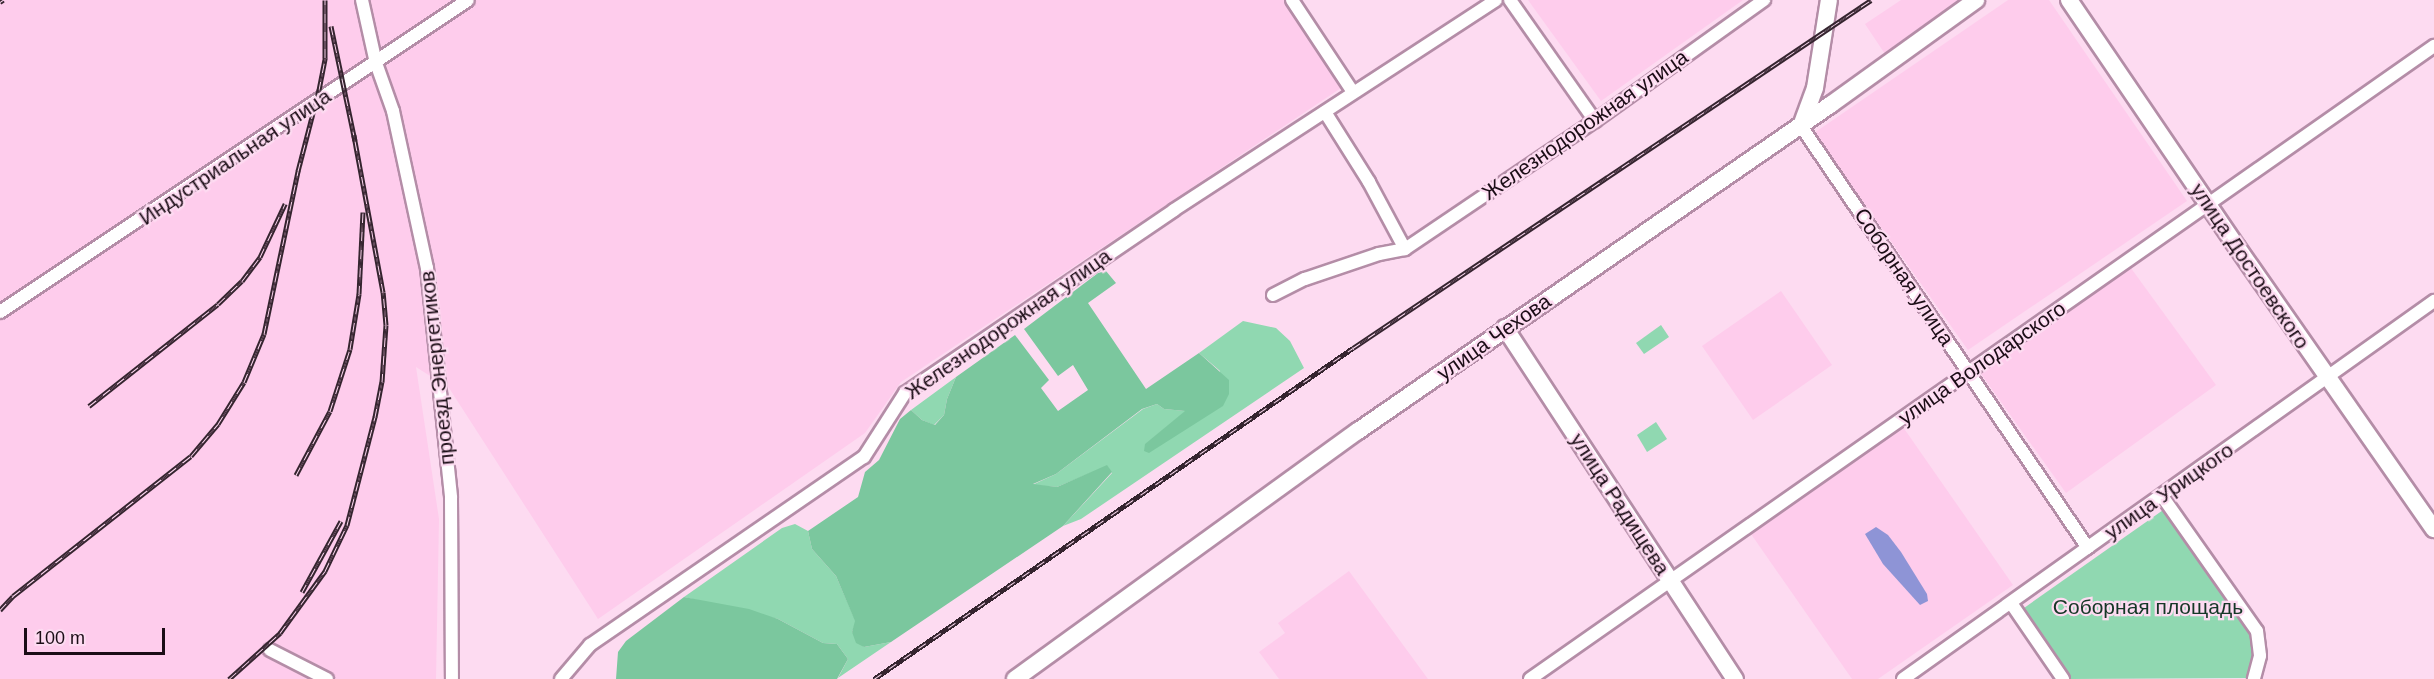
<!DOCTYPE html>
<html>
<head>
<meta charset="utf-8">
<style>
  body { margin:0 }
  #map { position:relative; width:2434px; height:679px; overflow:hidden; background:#fddbf1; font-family:Arial,sans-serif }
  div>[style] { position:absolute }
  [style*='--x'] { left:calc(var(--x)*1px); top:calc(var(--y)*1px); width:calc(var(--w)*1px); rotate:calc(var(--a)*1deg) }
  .built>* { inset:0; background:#feccec }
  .green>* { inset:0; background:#90d8b1 }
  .forest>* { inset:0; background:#7bc79e }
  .water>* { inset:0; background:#8e94d6 }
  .roads { filter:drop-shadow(2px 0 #b48da7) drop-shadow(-2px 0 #b48da7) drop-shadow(0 2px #b48da7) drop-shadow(0 -2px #b48da7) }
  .street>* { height:12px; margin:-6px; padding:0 6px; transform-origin:6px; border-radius:6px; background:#fff }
  .secondary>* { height:16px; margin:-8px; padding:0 8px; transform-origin:8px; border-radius:8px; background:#fff }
  .rail>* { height:5px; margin-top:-2.5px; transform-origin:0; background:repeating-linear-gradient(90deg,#fddbf1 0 9px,#35242f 0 18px); box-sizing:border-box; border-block:2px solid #35242f }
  span { translate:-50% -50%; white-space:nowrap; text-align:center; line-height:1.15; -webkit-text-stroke:4.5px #fddbf1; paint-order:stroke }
  .street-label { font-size:21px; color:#1b0d16 }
  .park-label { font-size:21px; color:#153726 }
  .scale { position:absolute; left:24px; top:628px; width:141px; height:27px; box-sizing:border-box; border:3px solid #1b0d16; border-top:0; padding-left:8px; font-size:18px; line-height:21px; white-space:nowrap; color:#1b0d16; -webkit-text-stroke:4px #fddbf1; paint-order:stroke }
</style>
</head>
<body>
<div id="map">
  <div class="built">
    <i style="clip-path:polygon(0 0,1286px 0,1344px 86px,901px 382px,865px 433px,598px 619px,449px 388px,416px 367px,439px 519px,436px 679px,0 679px)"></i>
    <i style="clip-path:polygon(1528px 0,1743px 0,1601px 101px)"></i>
    <i style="clip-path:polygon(1901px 0,1963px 0,1885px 54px,1865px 24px)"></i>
    <i style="clip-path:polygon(2008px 0,2049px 0,2187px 201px,1968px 350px,1814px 133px)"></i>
    <i style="clip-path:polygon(2128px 264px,2216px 385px,2066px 493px,1979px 371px)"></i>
    <i style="clip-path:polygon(1781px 291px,1832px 365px,1753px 420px,1702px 346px)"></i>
    <i style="clip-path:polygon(1903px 427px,2013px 585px,1878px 679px,1852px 679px,1751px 534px)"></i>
    <i style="clip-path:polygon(1349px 571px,1428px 679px,1279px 679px,1259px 652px,1285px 633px,1278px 623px)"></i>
  </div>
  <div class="green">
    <i style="clip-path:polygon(1243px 321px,1276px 328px,1290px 341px,1304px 368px,1081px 519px,1063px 526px,1112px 473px,1107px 466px,1057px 487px,1032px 485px,1056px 474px,1143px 409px,1157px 404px,1164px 409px,1186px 411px,1146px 444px,1222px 406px,1220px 371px,1199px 353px)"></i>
    <i style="clip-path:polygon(1661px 325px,1669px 337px,1644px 354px,1636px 343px)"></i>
    <i style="clip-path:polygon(956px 377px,947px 399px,944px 415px,934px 425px,922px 420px,911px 410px)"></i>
    <i style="clip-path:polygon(1656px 422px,1667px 439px,1647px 452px,1637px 435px)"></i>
    <i style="clip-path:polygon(2166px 508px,2249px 630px,2255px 650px,2249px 678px,2071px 679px,2024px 608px)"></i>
    <i style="clip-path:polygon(795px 524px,808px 531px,812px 549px,836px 576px,856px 622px,852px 632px,864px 647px,891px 642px,838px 678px,848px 659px,837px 644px,823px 643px,778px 619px,684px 597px,782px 528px)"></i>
  </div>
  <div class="forest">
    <i style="clip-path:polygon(1106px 271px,1116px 283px,1088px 303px,1146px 389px,1199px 353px,1229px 380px,1229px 394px,1223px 406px,1149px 453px,1144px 451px,1145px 444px,1185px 411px,1164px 409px,1157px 404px,1142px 409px,1056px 474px,1033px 484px,1057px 487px,1107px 465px,1112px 472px,1063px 526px,891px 642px,864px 647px,856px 643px,852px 632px,855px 621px,836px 576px,812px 549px,808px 531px,858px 497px,865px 472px,879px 460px,900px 419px,911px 410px,922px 420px,935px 425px,944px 415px,947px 399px,956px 377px,1015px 335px,1049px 380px,1041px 388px,1058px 411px,1088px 390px,1073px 365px,1058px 376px,1024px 329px,1098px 273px)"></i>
    <i style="clip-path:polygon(684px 597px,749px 609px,778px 619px,823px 643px,837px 644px,848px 659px,837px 679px,616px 679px,618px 652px,626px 641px)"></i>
  </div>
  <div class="water">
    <i style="clip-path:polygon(1876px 527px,1888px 535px,1901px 552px,1927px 594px,1928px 601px,1920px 605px,1883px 564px,1865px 534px)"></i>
  </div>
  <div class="roads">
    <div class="street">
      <i style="--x:362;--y:0;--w:65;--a:77.5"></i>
      <i style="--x:376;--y:63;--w:51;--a:70.5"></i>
      <i style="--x:393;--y:111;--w:161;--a:77.8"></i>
      <i style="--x:427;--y:268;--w:231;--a:84"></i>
      <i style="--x:451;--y:498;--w:181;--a:89.7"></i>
      <i style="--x:1292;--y:0;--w:110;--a:56.5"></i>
      <i style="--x:1510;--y:0;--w:148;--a:54.9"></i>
      <i style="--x:1325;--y:112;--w:83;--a:57.8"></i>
      <i style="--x:1369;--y:182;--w:76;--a:61.8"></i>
      <i style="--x:1801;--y:126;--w:510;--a:55.78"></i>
      <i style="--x:1273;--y:295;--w:36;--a:-27"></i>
      <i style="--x:1305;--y:279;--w:78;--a:-18.7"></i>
      <i style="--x:1379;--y:254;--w:26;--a:-11"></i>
      <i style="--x:1405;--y:249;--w:229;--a:-34"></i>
      <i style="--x:1595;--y:121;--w:208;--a:-35.6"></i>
      <i style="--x:0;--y:312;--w:562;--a:-33.69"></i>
      <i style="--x:2162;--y:496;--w:165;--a:54.9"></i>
      <i style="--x:2257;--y:631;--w:25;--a:83"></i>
      <i style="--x:2260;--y:656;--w:24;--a:105"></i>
      <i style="--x:2011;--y:603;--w:92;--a:55.6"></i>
      <i style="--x:270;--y:650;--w:64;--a:27"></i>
      <i style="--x:561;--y:679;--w:45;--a:-49.5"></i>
      <i style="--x:590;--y:645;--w:332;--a:-34.5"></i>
      <i style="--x:864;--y:457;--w:76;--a:-57.4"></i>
      <i style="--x:905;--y:393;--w:325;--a:-34.2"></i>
      <i style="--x:1174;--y:210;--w:384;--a:-33.1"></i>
      <i style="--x:1530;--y:679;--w:1104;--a:-35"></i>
      <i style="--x:1903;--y:679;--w:652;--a:-35.45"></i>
    </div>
    <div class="secondary">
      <i style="--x:2069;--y:0;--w:299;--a:55.8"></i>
      <i style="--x:2237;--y:247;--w:344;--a:55.1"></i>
      <i style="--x:1801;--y:126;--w:40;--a:-69.8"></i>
      <i style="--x:1815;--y:88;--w:89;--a:-81"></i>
      <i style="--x:1505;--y:328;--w:420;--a:56.8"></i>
      <i style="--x:1015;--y:679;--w:423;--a:-35.9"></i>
      <i style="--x:1358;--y:431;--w:574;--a:-34.63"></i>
      <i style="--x:1830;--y:105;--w:180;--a:-35.7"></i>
    </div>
  </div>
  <div class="rail">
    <i style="--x:0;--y:2;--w:4;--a:-34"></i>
    <i style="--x:331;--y:26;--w:117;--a:78.2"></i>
    <i style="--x:89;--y:406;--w:164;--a:-38.3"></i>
    <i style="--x:218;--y:304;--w:33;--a:-44"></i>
    <i style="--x:242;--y:281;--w:30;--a:-53"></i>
    <i style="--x:260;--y:257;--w:59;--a:-64.7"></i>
    <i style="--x:296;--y:475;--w:72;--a:-62"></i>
    <i style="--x:330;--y:411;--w:65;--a:-72.1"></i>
    <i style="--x:350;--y:349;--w:56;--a:-80.7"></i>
    <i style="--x:359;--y:294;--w:82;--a:-87.2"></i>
    <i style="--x:302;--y:592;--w:81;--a:-61.2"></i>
    <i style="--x:0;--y:610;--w:19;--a:-47"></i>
    <i style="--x:13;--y:596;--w:226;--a:-38.2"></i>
    <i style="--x:191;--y:456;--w:42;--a:-49.8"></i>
    <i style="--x:218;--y:424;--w:49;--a:-58.2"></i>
    <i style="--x:244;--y:382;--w:52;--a:-67.4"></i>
    <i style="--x:264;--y:334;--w:167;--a:-78.2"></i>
    <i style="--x:298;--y:171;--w:84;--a:-75.5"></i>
    <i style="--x:319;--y:90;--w:33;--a:-79"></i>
    <i style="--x:325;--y:58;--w:58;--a:-90"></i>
    <i style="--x:229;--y:679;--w:69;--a:-42"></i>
    <i style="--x:280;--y:633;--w:77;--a:-54"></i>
    <i style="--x:325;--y:571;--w:51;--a:-64.4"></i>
    <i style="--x:347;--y:525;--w:112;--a:-75.5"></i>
    <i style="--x:375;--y:417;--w:36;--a:-79"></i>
    <i style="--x:382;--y:382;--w:57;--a:-86"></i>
    <i style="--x:386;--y:325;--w:33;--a:-95"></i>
    <i style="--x:383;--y:292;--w:160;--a:-100.5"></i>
    <i style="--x:874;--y:679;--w:582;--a:-34.65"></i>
    <i style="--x:1353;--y:348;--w:624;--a:-33.89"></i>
  </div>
  <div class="street-label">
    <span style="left:1585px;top:125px;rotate:-35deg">Железнодорожная улица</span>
    <span style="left:235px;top:157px;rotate:-34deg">Индустриальная улица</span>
    <span style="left:2250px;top:266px;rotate:56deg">улица Достоевского</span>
    <span style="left:1904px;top:277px;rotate:56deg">Соборная улица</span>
    <span style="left:1008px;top:324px;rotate:-35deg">Железнодорожная улица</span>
    <span style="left:1494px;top:337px;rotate:-35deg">улица Чехова</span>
    <span style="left:1982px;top:363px;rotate:-35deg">улица Володарского</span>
    <span style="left:437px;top:368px;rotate:-96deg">проезд Энергетиков</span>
    <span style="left:2169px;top:491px;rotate:-35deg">улица Урицкого</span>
    <span style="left:1620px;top:504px;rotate:57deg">улица Радищева</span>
  </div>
  <div class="park-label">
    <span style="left:2148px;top:607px">Соборная площадь</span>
  </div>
  <div class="scale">100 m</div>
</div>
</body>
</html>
